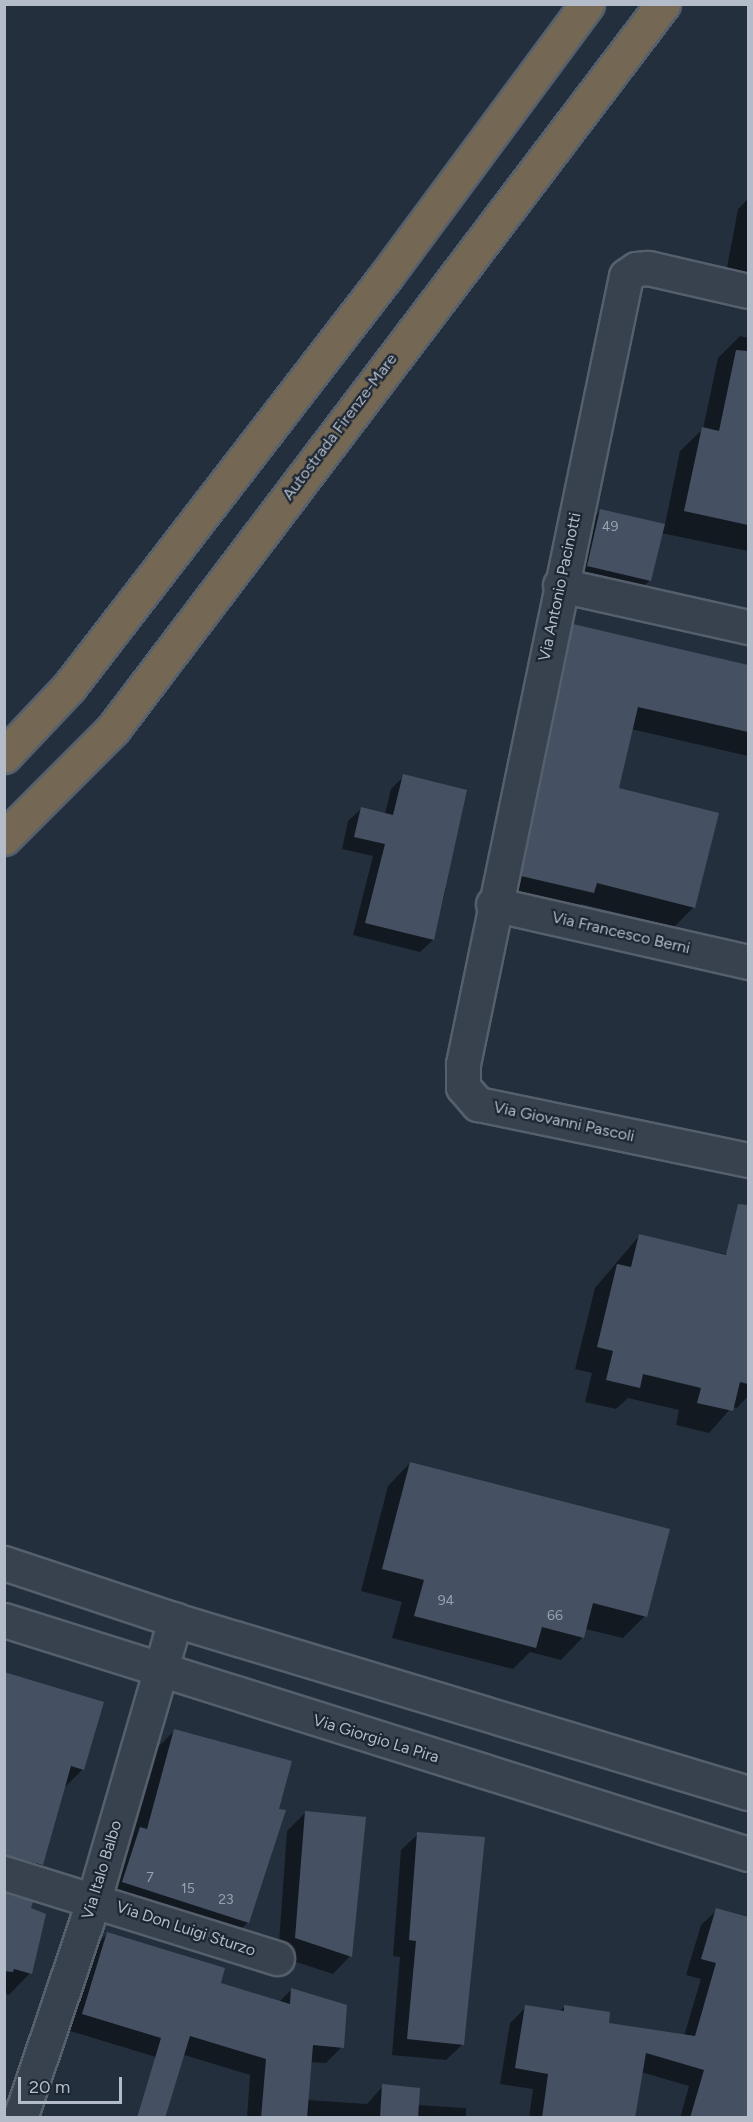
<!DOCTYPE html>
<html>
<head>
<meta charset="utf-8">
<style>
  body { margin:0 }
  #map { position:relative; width:753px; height:2122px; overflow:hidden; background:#242f3e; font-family:Figtree,sans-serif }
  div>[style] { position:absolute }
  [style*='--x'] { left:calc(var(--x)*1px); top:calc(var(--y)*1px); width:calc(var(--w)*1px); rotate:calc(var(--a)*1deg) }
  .shadow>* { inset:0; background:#0007 }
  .building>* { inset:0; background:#455162 }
  .roads { filter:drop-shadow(2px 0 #565f6c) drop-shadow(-2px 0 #565f6c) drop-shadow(0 2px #565f6c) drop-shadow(0 -2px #565f6c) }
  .street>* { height:33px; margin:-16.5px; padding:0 16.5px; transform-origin:16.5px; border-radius:16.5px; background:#38414e }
  .highway>* { height:33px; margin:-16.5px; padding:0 16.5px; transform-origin:16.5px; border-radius:16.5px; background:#746855 }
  span { translate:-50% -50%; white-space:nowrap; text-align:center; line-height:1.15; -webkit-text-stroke:4.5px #1d2633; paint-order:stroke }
  .number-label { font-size:14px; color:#98a1af }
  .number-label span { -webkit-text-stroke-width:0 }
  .street-label { font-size:16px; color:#b4bcc9 }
  .frame { position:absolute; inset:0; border:6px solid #b4bcc9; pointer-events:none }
  .scale { position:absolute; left:18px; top:2077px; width:104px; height:27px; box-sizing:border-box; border:3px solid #b4bcc9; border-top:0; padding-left:8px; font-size:18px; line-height:21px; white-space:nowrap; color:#b4bcc9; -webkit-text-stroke:4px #1d2633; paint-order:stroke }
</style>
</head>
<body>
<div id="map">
  <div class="shadow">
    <i style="clip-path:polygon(748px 199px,748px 283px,725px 278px,738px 209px)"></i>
    <i style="clip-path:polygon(740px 336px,748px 338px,748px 551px,661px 533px,650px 580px,637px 593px,575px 578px,588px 523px,601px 510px,665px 525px,680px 451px,703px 429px,718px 358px)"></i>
    <i style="clip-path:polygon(574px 625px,748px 666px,748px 756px,631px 729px,617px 789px,694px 907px,674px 927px,581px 904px,573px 913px,502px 896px,554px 645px)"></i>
    <i style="clip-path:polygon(404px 776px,442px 887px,446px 888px,433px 940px,420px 952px,353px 935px,373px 856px,342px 849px,348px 821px,361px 809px,385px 814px,391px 789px)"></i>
    <i style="clip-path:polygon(639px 1236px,748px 1259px,748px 1396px,737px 1408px,732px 1407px,709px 1433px,676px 1425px,679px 1410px,628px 1398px,616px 1409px,585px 1402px,592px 1373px,575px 1369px,595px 1288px)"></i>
    <i style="clip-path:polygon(410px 1463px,645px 1616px,623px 1638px,585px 1629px,583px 1637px,561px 1660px,530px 1652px,513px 1669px,392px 1638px,402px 1602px,361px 1591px,388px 1486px)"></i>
    <i style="clip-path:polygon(4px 1674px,83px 1769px,63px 1789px,41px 1865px,20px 1886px,4px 1882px)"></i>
    <i style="clip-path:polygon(175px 1730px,248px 1922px,230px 1940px,105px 1900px,122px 1846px,132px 1836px,157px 1748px)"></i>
    <i style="clip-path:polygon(305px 1813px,350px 1956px,333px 1974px,278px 1956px,287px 1831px)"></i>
    <i style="clip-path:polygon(418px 1834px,463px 2044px,446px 2060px,392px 2055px,400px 1957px,393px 1956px,401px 1850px)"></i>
    <i style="clip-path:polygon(4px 1893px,31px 1902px,30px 1973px,9px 1995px,4px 1993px)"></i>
    <i style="clip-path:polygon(717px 1910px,748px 1919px,746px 2118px,680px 2118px,689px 2086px,641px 2072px,625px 2118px,529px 2118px,533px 2089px,500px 2084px,510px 2023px,526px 2007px,559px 2012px,565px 2006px,607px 2024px,684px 2036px,701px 1979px,686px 1975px,701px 1925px)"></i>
    <i style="clip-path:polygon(107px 1934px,219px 1984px,279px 2002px,292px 1989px,342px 2047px,326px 2063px,310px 2062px,307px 2100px,367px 2104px,383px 2086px,417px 2105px,466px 2108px,466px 2118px,247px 2118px,250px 2075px,181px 2054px,156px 2057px,67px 2030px,91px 1950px)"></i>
  </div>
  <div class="building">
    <i style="clip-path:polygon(736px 350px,748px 351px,748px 525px,684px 511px,702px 427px,719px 431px)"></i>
    <i style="clip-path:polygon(600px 509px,665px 524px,651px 581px,587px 566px)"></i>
    <i style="clip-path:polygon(573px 624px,748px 665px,748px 732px,638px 707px,619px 788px,719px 813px,695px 908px,597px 883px,594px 893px,521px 876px)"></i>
    <i style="clip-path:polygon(403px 774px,467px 790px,434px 940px,365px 923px,385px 844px,354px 837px,361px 807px,393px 815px)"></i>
    <i style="clip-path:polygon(738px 1204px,748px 1205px,748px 1384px,740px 1382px,733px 1411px,697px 1403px,701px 1388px,643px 1374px,640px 1388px,606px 1380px,613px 1351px,597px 1347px,617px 1264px,631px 1267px,639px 1234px,726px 1255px)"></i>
    <i style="clip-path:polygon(410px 1462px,670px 1529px,647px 1617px,593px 1603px,584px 1638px,542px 1627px,536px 1648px,414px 1616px,424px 1580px,382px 1569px)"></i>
    <i style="clip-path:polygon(4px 1672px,104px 1702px,84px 1770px,71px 1766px,43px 1865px,4px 1855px)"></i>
    <i style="clip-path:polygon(174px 1729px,292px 1761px,279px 1809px,286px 1810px,249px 1923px,122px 1882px,140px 1827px,147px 1829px)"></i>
    <i style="clip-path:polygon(305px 1811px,366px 1817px,352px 1957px,295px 1938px)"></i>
    <i style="clip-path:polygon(417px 1832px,485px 1837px,464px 2045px,407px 2039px,416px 1941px,409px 1940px)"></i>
    <i style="clip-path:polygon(4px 1893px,33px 1902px,31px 1908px,46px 1914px,32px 1974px,14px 1969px,13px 1972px,4px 1971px)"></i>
    <i style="clip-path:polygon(716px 1908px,748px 1917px,748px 2118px,690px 2118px,704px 2070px,646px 2053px,635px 2118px,542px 2118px,548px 2074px,515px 2068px,525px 2005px,564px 2011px,564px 2005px,610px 2012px,609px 2023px,695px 2036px,716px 1963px,701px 1959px)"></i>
    <i style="clip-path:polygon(107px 1932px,225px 1968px,221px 1983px,290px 2004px,291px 1988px,347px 2005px,344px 2048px,313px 2045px,307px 2118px,261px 2118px,266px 2059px,190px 2036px,165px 2118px,137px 2118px,161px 2038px,82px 2014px)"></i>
    <i style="clip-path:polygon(382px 2084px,420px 2088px,418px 2118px,380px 2118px)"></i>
  </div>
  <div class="roads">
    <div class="street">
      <i style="--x:748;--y:291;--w:103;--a:-167"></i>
      <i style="--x:648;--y:268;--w:12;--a:175"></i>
      <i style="--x:636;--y:269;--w:12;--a:145"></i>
      <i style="--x:626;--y:276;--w:805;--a:101.69"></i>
      <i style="--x:463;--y:1064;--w:23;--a:90"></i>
      <i style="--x:463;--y:1087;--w:23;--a:49"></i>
      <i style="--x:478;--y:1104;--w:276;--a:11.7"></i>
      <i style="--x:560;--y:585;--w:193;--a:12.6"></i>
      <i style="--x:493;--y:904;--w:262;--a:12.8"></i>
      <i style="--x:4;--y:1563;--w:180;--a:18.4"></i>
      <i style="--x:175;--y:1620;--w:599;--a:16.8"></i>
      <i style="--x:4;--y:1620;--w:780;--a:17.46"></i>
      <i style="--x:4;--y:1873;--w:286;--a:17.3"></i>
      <i style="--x:20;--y:2118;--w:231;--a:-71.3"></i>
      <i style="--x:94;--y:1899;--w:291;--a:-73.8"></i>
    </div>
    <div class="highway">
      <i style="--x:4;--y:756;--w:95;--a:-46.7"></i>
      <i style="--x:69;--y:687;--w:519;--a:-52.36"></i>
      <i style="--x:386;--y:276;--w:338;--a:-53.5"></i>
      <i style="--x:4;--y:838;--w:154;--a:-45"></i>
      <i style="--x:113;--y:729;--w:910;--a:-52.82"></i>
    </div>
  </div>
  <div class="number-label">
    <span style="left:610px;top:527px">49</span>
    <span style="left:446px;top:1601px">94</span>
    <span style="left:555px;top:1616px">66</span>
    <span style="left:150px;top:1878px">7</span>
    <span style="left:188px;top:1889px">15</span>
    <span style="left:226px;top:1900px">23</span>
  </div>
  <div class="street-label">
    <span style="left:340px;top:427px;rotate:-53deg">Autostrada Firenze-Mare</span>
    <span style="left:560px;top:587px;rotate:-78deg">Via Antonio Pacinotti</span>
    <span style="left:621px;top:933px;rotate:13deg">Via Francesco Berni</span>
    <span style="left:564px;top:1122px;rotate:12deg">Via Giovanni Pascoli</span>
    <span style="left:376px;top:1739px;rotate:17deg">Via Giorgio La Pira</span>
    <span style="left:102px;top:1870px;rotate:-73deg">Via Italo Balbo</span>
    <span style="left:186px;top:1929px;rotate:18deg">Via Don Luigi Sturzo</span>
  </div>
  <div class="frame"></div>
  <div class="scale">20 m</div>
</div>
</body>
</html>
